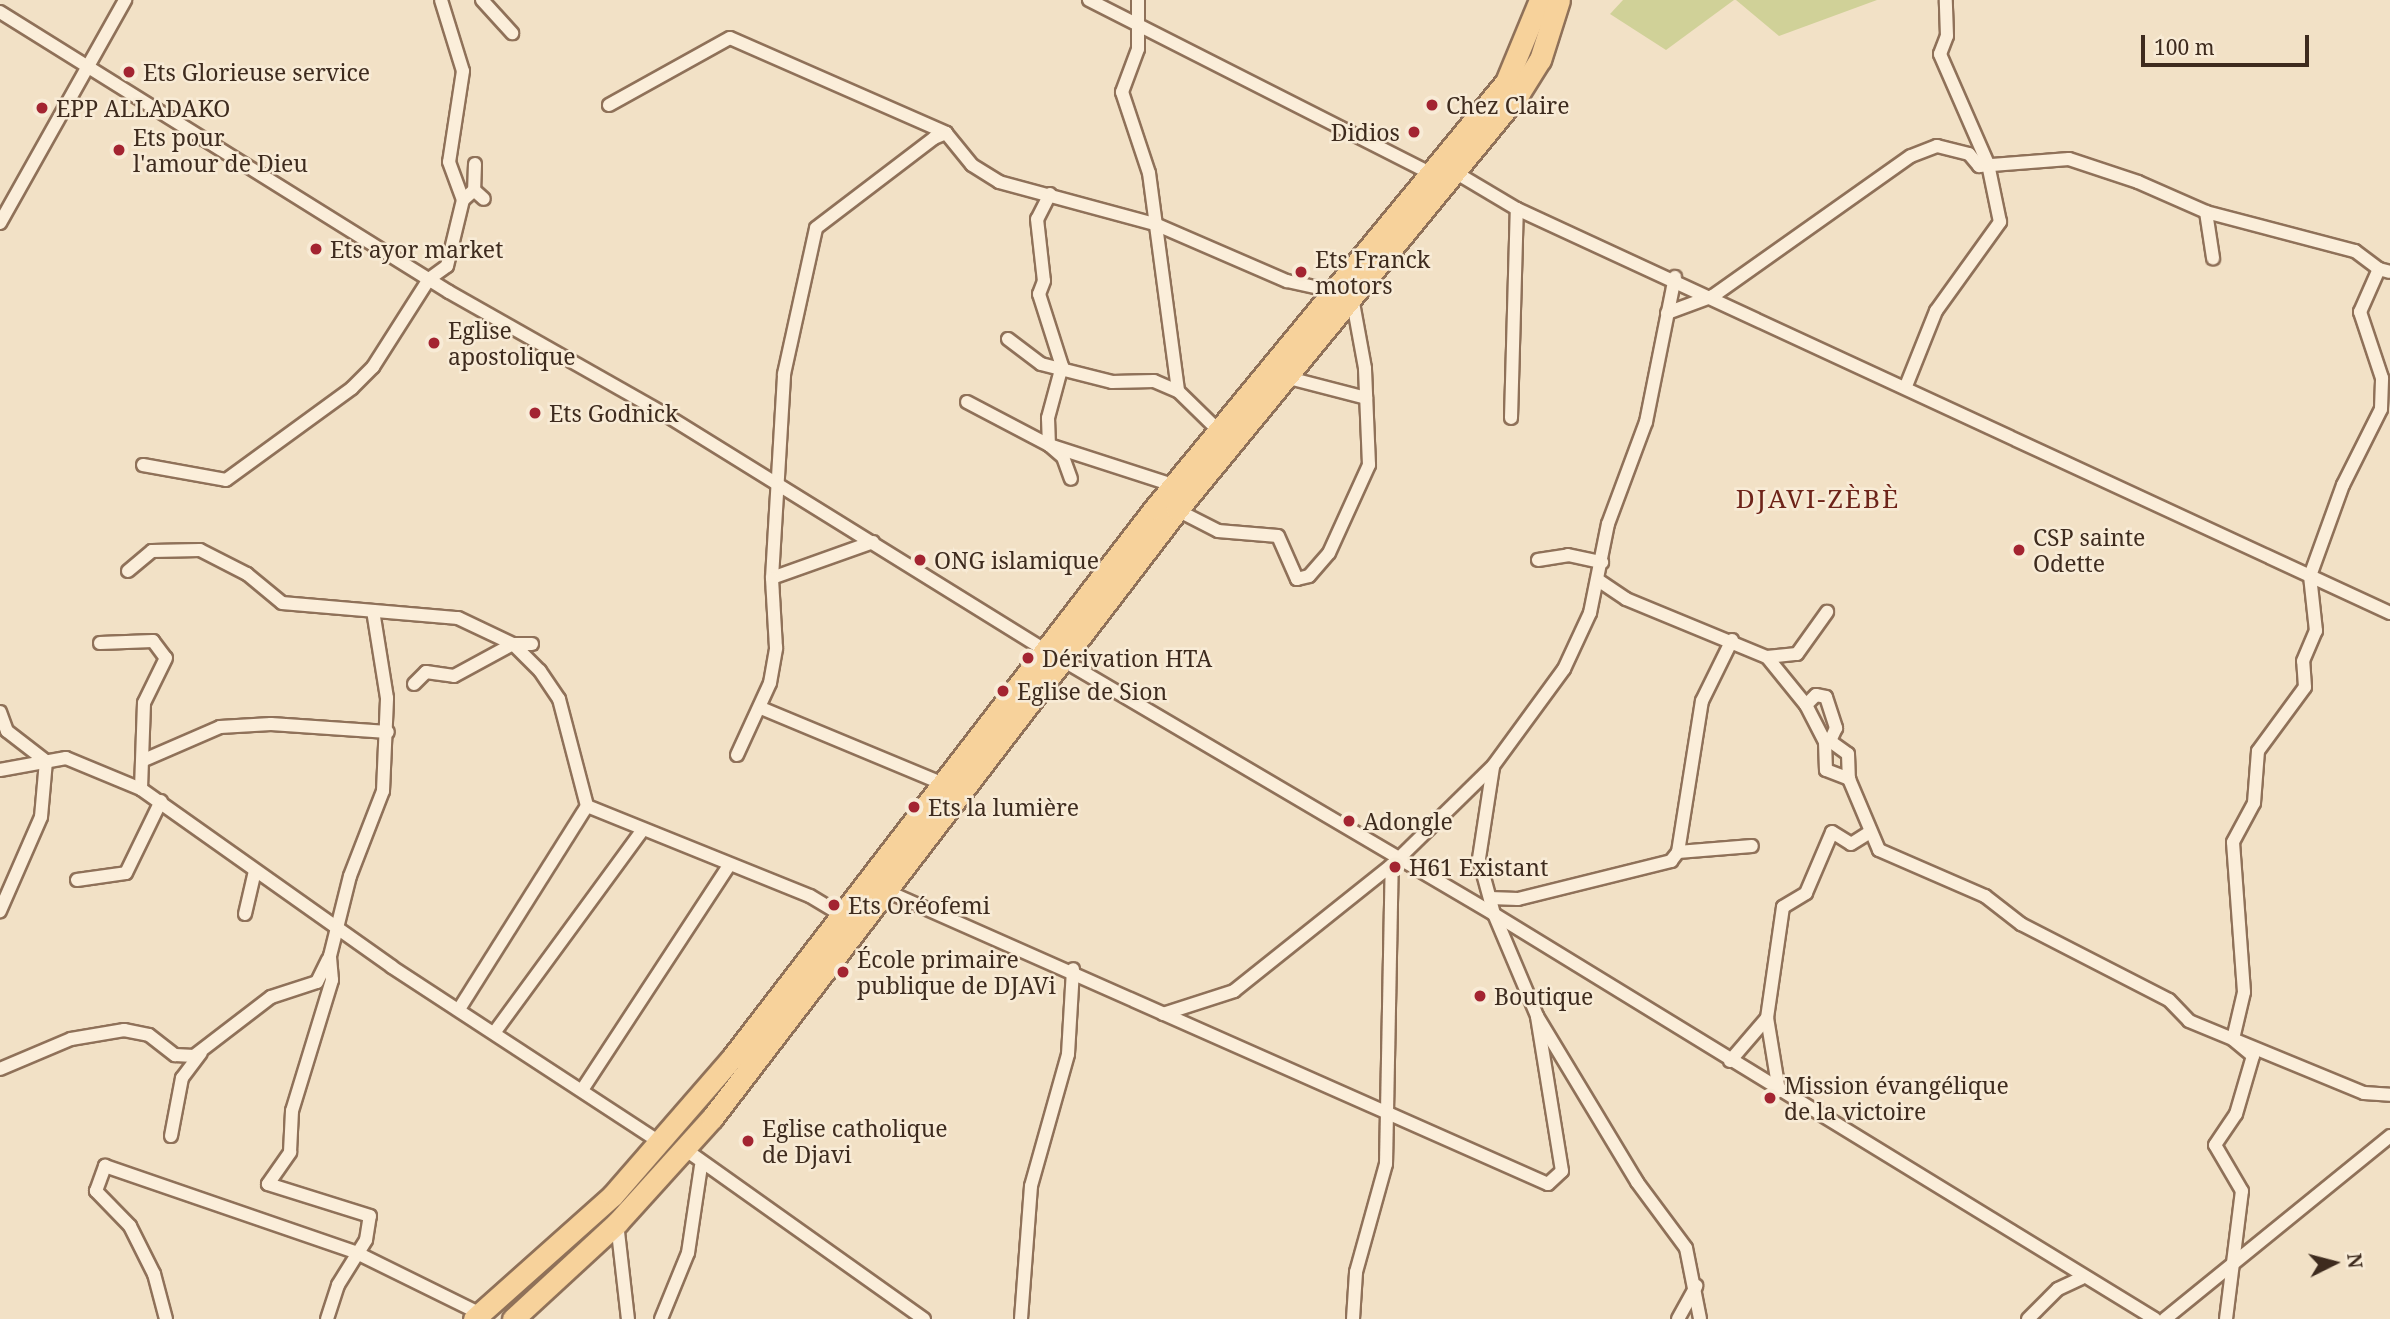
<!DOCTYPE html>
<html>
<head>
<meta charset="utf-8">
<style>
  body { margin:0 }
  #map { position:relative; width:2390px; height:1319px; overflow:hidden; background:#f2e1c6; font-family:"Noto Serif",serif }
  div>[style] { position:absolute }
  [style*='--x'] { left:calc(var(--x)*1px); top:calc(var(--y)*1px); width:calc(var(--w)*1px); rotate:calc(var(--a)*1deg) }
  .green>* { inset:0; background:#d0d198 }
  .roads { filter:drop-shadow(2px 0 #8f7159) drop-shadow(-2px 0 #8f7159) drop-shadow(0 2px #8f7159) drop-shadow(0 -2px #8f7159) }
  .minor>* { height:12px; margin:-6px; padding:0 6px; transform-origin:6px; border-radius:6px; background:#fbeeda }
  .primary>* { height:21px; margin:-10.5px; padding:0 10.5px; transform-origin:10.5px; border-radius:10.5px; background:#f7d29b }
  .dots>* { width:19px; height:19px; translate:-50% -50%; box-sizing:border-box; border:4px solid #f8ebd6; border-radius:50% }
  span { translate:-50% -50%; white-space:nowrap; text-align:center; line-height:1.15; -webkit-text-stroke:5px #f8ebd6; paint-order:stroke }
  .poi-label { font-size:23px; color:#3e2b1e }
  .left { translate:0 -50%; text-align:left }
  .right { translate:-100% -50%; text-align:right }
  .quarter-label { font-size:26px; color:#6e241a; letter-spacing:2px }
  .north { position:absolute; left:2299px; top:1228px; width:70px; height:70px; -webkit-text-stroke:5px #f8ebd6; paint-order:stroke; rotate:84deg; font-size:19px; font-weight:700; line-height:28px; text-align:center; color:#3e2b1e }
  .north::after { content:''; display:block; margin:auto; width:24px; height:32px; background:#3e2b1e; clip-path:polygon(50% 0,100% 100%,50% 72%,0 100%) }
  .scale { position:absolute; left:2141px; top:35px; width:168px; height:32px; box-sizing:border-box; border:4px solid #3e2b1e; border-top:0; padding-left:9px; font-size:21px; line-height:24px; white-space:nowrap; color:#3e2b1e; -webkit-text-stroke:5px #f8ebd6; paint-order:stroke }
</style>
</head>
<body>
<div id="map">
  <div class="green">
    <i style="clip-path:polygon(1623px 0,1734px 0,1666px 50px,1610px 14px)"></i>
    <i style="clip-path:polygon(1736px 0,1877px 0,1779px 36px)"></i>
  </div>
  <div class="roads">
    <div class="minor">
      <i style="--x:441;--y:0;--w:74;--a:72.8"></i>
      <i style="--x:463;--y:71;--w:92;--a:98.7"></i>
      <i style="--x:449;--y:162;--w:40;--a:69.8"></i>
      <i style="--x:482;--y:0;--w:45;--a:47.7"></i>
      <i style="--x:1089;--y:0;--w:382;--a:26.9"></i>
      <i style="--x:1138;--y:0;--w:49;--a:90"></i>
      <i style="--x:1138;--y:49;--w:46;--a:110.4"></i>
      <i style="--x:1122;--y:92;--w:85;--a:71.6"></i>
      <i style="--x:1149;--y:173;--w:220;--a:82.4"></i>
      <i style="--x:1178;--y:391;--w:54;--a:44.3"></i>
      <i style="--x:0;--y:12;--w:529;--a:31.95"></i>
      <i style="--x:449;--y:292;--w:244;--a:29.5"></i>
      <i style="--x:661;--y:412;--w:457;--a:31.8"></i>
      <i style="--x:609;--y:105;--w:138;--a:-29"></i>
      <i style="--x:730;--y:38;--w:236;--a:23.7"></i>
      <i style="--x:475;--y:164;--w:26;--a:92"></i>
      <i style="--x:474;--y:190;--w:13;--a:42"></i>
      <i style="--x:1453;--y:171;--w:74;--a:30.7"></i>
      <i style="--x:1517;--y:209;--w:962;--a:24.83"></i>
      <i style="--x:1050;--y:194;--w:28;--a:117"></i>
      <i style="--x:1037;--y:219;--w:62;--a:83.6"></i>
      <i style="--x:1044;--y:281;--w:14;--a:111"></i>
      <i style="--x:1039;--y:294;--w:76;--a:72.3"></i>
      <i style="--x:1062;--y:366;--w:54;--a:105.1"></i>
      <i style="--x:1048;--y:418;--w:27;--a:88"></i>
      <i style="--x:1049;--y:445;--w:18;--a:41"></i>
      <i style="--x:1063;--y:457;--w:23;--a:70"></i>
      <i style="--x:2206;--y:212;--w:154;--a:14.7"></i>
      <i style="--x:2355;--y:251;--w:30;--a:37"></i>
      <i style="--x:0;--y:223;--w:256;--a:-60.7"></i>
      <i style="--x:1667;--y:313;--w:49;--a:-20.3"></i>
      <i style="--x:1713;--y:296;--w:242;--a:-35.3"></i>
      <i style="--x:1911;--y:156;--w:28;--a:-21"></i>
      <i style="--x:1937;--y:146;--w:33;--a:14"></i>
      <i style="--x:1969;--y:154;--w:16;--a:50"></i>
      <i style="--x:1979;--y:166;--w:90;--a:-4.4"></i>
      <i style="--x:2069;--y:159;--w:73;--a:18.4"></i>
      <i style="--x:2138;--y:182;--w:74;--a:23.8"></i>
      <i style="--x:2206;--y:212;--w:47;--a:81.3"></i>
      <i style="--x:1008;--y:339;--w:41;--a:37.1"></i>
      <i style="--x:1041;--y:364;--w:73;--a:14.2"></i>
      <i style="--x:1112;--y:382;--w:42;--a:-1.4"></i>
      <i style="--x:1154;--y:381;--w:26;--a:23"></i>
      <i style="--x:1285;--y:377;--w:84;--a:14.5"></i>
      <i style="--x:1906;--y:386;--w:81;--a:-68.2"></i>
      <i style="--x:1936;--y:311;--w:110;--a:-54.3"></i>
      <i style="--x:2000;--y:222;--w:59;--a:-101.7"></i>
      <i style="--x:1988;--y:164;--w:120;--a:-113.6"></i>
      <i style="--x:1940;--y:54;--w:19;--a:-69"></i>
      <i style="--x:1947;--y:36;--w:36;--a:-92"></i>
      <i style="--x:967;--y:402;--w:93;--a:27.7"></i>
      <i style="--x:1049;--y:445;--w:130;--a:17.9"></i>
      <i style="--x:1511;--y:418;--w:209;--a:-88.4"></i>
      <i style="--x:143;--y:465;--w:84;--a:10.2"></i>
      <i style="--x:226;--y:480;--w:156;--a:-36.1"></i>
      <i style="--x:352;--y:388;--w:30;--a:-45"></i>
      <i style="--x:373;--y:367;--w:104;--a:-57.5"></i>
      <i style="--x:429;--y:279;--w:22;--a:-36"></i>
      <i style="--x:447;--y:266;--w:68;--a:-76.4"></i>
      <i style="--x:463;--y:200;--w:15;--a:-42"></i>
      <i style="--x:1177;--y:510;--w:46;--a:27.1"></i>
      <i style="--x:1218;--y:531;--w:60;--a:4.8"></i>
      <i style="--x:1278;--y:536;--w:47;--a:66.2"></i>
      <i style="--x:1297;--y:579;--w:12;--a:-14"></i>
      <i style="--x:1309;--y:576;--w:30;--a:-49"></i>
      <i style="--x:1329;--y:553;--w:97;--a:-65.6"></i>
      <i style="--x:1369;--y:465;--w:97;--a:-92.4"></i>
      <i style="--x:1365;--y:368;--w:72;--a:-100.4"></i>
      <i style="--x:873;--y:542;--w:107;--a:160.4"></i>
      <i style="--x:772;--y:578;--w:204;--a:-86.6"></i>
      <i style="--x:784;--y:374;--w:149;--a:-77.6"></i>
      <i style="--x:816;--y:228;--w:148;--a:-37.3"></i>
      <i style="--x:934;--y:138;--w:13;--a:-23"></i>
      <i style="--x:946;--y:133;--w:41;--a:50.9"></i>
      <i style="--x:972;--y:165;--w:32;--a:32"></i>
      <i style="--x:999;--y:182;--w:162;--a:15.1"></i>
      <i style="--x:1155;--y:224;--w:144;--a:23.4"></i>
      <i style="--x:1287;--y:281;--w:43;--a:12.1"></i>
      <i style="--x:1538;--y:560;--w:30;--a:-9"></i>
      <i style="--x:1568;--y:555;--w:35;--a:12"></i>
      <i style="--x:128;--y:571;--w:31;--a:-40"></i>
      <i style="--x:152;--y:551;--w:48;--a:-1.2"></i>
      <i style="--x:200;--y:550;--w:53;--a:27.1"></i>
      <i style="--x:247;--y:574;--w:45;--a:39.6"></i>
      <i style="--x:282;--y:603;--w:177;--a:4.9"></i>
      <i style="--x:458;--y:618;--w:61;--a:25.3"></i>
      <i style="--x:513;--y:644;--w:38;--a:45"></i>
      <i style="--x:540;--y:671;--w:34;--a:56"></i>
      <i style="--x:559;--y:699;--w:111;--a:75.3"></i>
      <i style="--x:587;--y:806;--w:240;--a:122.2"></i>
      <i style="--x:1598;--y:580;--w:34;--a:34"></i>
      <i style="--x:1626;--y:599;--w:152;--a:22.4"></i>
      <i style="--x:1767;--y:657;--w:62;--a:50.9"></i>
      <i style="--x:1806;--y:705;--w:42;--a:62.8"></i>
      <i style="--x:1825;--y:742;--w:28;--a:88"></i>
      <i style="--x:1826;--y:770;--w:25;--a:21"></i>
      <i style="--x:1849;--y:779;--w:77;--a:67.1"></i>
      <i style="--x:1879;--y:850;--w:116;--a:23.5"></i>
      <i style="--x:1985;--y:896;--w:46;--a:37.9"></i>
      <i style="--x:2021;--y:924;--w:166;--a:27.2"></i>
      <i style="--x:2169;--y:1000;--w:29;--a:46"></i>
      <i style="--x:2189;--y:1021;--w:189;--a:22.4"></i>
      <i style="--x:2364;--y:1093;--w:26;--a:4"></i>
      <i style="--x:100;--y:643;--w:53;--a:-2.2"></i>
      <i style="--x:153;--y:641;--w:21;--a:53"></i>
      <i style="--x:166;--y:658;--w:50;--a:116.1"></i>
      <i style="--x:144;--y:703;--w:86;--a:92"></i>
      <i style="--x:1767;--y:657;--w:30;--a:-6"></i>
      <i style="--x:1797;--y:654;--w:52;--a:-54.5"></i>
      <i style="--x:1066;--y:662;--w:497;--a:30.5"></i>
      <i style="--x:1494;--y:914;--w:775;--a:31.5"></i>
      <i style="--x:414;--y:684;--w:17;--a:-45"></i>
      <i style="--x:426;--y:672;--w:28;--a:8"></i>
      <i style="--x:454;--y:676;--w:67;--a:-28.5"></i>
      <i style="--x:513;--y:644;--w:19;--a:0"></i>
      <i style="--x:1806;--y:705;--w:14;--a:-45"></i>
      <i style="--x:1816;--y:695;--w:10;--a:11"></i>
      <i style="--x:1826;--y:697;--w:33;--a:72"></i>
      <i style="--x:1836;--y:728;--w:14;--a:115"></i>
      <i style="--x:1830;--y:741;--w:22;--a:36"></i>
      <i style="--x:1848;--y:754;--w:25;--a:88"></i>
      <i style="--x:761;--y:708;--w:200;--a:22.6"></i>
      <i style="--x:0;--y:712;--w:20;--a:70"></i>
      <i style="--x:7;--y:731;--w:49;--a:37.6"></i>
      <i style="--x:46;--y:761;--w:56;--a:95.1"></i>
      <i style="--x:41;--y:817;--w:103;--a:113.6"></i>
      <i style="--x:737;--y:755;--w:79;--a:-65.4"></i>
      <i style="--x:770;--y:683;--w:36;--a:-80"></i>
      <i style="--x:776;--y:648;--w:70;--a:-93.3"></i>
      <i style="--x:144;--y:760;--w:83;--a:-23.5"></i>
      <i style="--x:220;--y:727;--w:51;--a:-3.4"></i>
      <i style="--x:271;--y:724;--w:117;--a:3.9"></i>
      <i style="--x:1493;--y:767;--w:93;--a:98.7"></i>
      <i style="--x:1479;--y:859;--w:57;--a:74.7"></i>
      <i style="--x:1494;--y:914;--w:111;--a:67.1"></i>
      <i style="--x:1537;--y:1016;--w:194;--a:58.9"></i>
      <i style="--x:1637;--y:1182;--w:82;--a:53.4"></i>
      <i style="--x:1686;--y:1248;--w:72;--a:78.8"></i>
      <i style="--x:0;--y:770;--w:67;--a:-10.3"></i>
      <i style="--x:66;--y:758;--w:81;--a:22.5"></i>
      <i style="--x:141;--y:789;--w:308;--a:35.3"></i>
      <i style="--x:392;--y:967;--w:321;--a:33.2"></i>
      <i style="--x:587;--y:806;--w:240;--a:22"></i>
      <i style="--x:810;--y:896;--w:37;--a:31"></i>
      <i style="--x:1678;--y:852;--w:74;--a:-4.6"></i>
      <i style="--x:77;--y:880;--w:49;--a:-8.1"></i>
      <i style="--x:126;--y:873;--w:80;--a:-64.1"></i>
      <i style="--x:884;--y:890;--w:726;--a:23.88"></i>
      <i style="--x:1548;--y:1184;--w:19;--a:-43"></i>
      <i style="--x:1562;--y:1171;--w:157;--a:-99.2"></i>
      <i style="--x:1490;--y:898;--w:28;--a:2"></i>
      <i style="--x:1518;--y:899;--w:158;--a:-13.9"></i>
      <i style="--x:1671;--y:861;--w:11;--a:-52"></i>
      <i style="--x:1678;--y:852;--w:153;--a:-81"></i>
      <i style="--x:1702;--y:701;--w:68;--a:-63.8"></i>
      <i style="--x:245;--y:914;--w:44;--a:-76.9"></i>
      <i style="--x:1163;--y:1014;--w:75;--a:-17.9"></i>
      <i style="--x:1234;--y:991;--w:202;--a:-38.6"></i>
      <i style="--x:1392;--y:865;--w:141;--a:-44.4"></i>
      <i style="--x:1493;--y:766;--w:120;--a:-53.8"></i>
      <i style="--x:1564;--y:669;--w:62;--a:-65.1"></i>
      <i style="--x:1590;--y:613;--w:91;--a:-78.6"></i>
      <i style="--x:1608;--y:524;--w:109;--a:-69.6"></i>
      <i style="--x:1646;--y:422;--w:148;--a:-78.7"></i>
      <i style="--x:494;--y:1033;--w:250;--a:-53.8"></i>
      <i style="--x:1730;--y:1061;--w:57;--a:-49.3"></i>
      <i style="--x:0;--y:1069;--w:77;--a:-22.9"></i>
      <i style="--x:71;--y:1039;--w:54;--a:-9.6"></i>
      <i style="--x:124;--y:1030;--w:25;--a:11"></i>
      <i style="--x:149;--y:1035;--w:33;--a:38"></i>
      <i style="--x:175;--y:1055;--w:19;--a:3"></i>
      <i style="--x:194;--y:1056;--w:97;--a:-37.5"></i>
      <i style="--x:271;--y:997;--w:48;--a:-18.1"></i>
      <i style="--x:317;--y:982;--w:25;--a:-64"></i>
      <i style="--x:582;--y:1090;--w:269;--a:-56.8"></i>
      <i style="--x:1779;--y:1091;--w:74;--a:-99.3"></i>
      <i style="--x:1767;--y:1018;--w:112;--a:-81.8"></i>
      <i style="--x:1783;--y:907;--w:27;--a:-31"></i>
      <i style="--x:1806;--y:893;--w:66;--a:-66.9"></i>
      <i style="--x:1832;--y:832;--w:22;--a:32"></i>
      <i style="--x:1851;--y:844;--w:19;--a:-32"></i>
      <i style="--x:171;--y:1136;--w:59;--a:-79.3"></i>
      <i style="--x:182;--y:1078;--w:31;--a:-53"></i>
      <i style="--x:686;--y:1150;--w:292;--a:35.4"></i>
      <i style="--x:617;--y:1223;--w:97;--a:83.5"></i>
      <i style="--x:166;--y:1319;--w:47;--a:-104.9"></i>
      <i style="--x:154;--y:1274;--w:54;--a:-116.6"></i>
      <i style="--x:130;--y:1226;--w:49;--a:-134.2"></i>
      <i style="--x:96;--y:1191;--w:27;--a:-70"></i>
      <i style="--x:105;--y:1166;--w:267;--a:19"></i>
      <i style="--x:357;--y:1253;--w:136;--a:26.2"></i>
      <i style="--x:327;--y:1319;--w:36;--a:-72"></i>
      <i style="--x:338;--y:1285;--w:53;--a:-58.1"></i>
      <i style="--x:366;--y:1240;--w:24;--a:-81"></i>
      <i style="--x:370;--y:1216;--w:107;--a:-162.6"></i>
      <i style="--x:268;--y:1184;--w:39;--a:-55"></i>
      <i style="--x:290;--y:1152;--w:41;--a:-87.2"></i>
      <i style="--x:292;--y:1111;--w:137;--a:-73"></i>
      <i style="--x:332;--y:980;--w:24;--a:-95"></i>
      <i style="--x:330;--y:956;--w:82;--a:-76"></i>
      <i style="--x:350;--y:876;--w:91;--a:-68.8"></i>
      <i style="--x:383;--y:791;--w:93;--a:-87.5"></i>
      <i style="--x:387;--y:698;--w:88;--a:-99.1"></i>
      <i style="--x:661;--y:1319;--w:71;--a:-67.8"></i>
      <i style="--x:688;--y:1253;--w:88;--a:-81.5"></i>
      <i style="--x:1021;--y:1319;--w:133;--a:-85.7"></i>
      <i style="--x:1031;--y:1186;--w:137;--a:-74.3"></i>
      <i style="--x:1068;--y:1054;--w:85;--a:-86.6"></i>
      <i style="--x:1353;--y:1319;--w:47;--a:-86.3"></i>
      <i style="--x:1356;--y:1272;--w:112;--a:-74.5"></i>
      <i style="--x:1386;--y:1164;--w:299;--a:-88.9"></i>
      <i style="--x:1678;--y:1319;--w:38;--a:-61"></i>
      <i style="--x:2028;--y:1319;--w:42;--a:-45"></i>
      <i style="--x:2058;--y:1289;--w:26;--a:-25"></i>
      <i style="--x:2165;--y:1319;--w:290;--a:-39.1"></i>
      <i style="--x:2226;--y:1319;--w:129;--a:-82.9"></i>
      <i style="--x:2242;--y:1191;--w:53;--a:-120.4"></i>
      <i style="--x:2215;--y:1145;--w:37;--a:-56"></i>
      <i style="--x:2236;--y:1114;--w:60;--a:-73.7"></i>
      <i style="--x:2253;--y:1056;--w:26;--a:-140"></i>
      <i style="--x:2233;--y:1039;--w:48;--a:-76.8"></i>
      <i style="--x:2244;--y:992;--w:150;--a:-94.2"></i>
      <i style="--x:2233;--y:842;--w:44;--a:-61.7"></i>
      <i style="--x:2254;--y:803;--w:52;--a:-85.6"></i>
      <i style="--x:2258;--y:751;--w:79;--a:-53.7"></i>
      <i style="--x:2305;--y:687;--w:26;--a:-94"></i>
      <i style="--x:2303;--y:661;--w:33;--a:-67"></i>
      <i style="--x:2316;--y:631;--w:55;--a:-96.2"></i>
      <i style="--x:2310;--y:576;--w:97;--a:-70.1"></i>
      <i style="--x:2343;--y:485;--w:85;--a:-63.4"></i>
      <i style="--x:2381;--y:409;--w:31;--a:-88"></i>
      <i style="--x:2382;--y:378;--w:70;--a:-108.4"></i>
      <i style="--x:2360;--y:312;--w:47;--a:-66.2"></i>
      <i style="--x:2379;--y:269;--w:11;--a:15"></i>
    </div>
    <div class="primary">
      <i style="--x:474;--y:1319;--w:186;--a:-41.7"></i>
      <i style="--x:613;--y:1195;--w:181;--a:-49"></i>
      <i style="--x:732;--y:1058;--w:694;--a:-52.44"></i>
      <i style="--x:1155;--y:508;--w:552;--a:-50.51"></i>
      <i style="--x:1506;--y:82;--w:89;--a:-67.5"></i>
      <i style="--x:513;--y:1319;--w:142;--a:-42.7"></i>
      <i style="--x:617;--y:1223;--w:142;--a:-47.9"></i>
      <i style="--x:712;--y:1118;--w:765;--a:-52.59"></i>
      <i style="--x:1177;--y:510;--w:539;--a:-50.64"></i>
      <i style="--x:1519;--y:93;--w:39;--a:-58"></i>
      <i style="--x:1540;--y:60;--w:63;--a:-72.4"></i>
    </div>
  </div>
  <div class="dots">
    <i style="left:129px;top:72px;background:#a32431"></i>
    <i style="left:1432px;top:105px;background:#a32431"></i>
    <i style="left:42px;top:108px;background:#a32431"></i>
    <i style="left:1414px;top:132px;background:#a32431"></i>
    <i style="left:119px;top:150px;background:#a32431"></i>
    <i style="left:316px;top:249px;background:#a32431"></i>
    <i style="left:1301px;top:272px;background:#a32431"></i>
    <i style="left:434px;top:343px;background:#a32431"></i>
    <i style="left:535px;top:413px;background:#a32431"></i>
    <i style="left:2019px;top:550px;background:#a32431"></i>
    <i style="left:920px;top:560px;background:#a32431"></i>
    <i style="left:1028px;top:658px;background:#a32431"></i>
    <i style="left:1003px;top:691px;background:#a32431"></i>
    <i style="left:914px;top:807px;background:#a32431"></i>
    <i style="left:1349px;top:821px;background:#a32431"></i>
    <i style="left:1395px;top:867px;background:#a32431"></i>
    <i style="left:834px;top:905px;background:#a32431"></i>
    <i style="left:843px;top:972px;background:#a32431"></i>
    <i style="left:1480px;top:996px;background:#a32431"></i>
    <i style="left:1770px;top:1098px;background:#a32431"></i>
    <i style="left:748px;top:1141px;background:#a32431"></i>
  </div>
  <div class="poi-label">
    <span class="left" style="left:143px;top:72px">Ets Glorieuse service</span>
    <span class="left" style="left:1446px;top:105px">Chez Claire</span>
    <span class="left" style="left:56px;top:108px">EPP ALLADAKO</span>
    <span class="right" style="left:1400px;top:132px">Didios</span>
    <span class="left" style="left:133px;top:150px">Ets pour<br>l'amour de Dieu</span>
    <span class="left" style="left:330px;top:249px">Ets ayor market</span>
    <span class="left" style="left:1315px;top:272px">Ets Franck<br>motors</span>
    <span class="left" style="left:448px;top:343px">Eglise<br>apostolique</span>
    <span class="left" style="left:549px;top:413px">Ets Godnick</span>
    <span class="left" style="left:2033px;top:550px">CSP sainte<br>Odette</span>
    <span class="left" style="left:934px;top:560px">ONG islamique</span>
    <span class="left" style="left:1042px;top:658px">Dérivation HTA</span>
    <span class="left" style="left:1017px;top:691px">Eglise de Sion</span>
    <span class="left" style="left:928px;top:807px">Ets la lumière</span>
    <span class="left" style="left:1363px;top:821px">Adongle</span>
    <span class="left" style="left:1409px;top:867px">H61 Existant</span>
    <span class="left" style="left:848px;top:905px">Ets Oréofemi</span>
    <span class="left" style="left:857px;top:972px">École primaire<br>publique de DJAVi</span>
    <span class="left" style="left:1494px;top:996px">Boutique</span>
    <span class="left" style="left:1784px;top:1098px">Mission évangélique<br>de la victoire</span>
    <span class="left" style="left:762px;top:1141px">Eglise catholique<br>de Djavi</span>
  </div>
  <div class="quarter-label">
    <span style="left:1818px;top:499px">DJAVI-ZÈBÈ</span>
  </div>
  <div class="north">N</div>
  <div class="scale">100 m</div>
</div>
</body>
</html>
